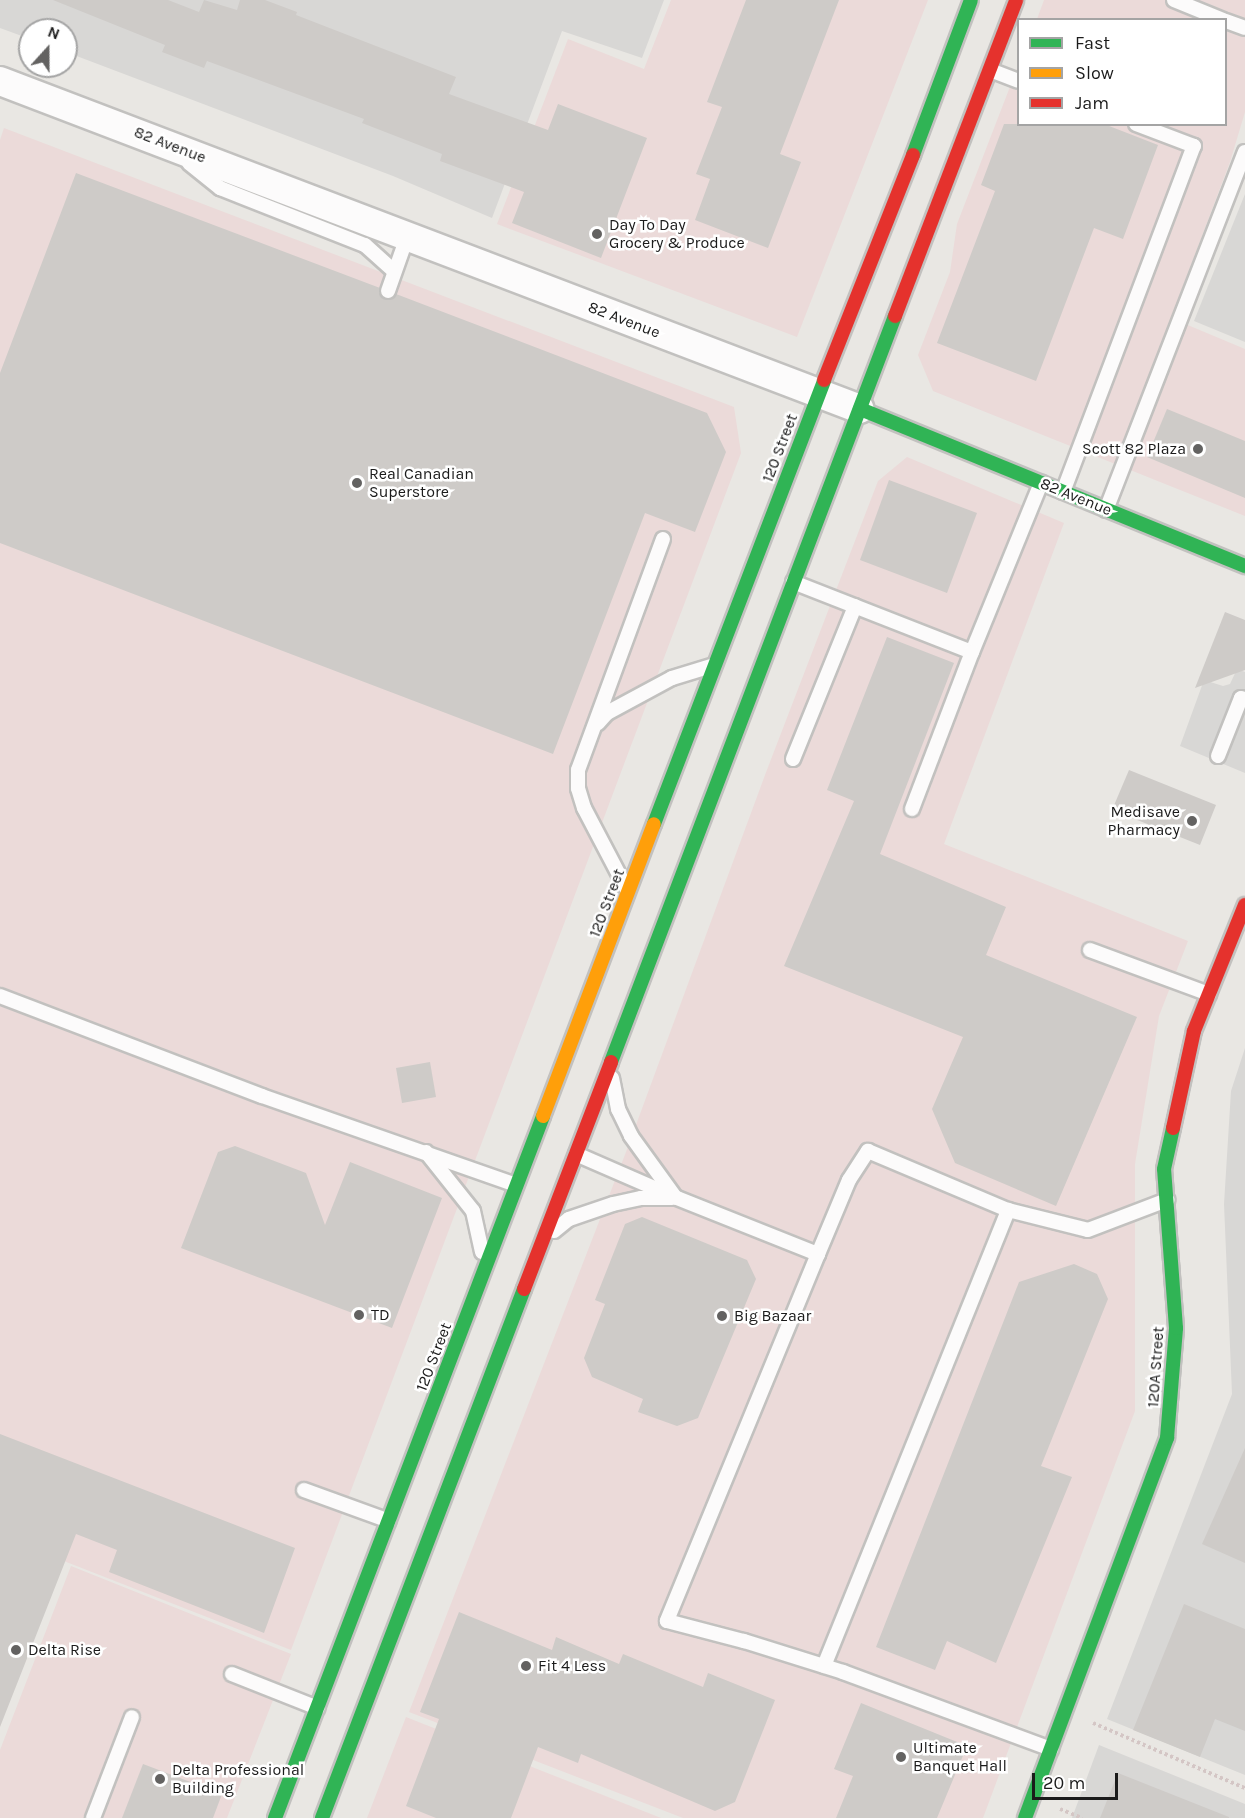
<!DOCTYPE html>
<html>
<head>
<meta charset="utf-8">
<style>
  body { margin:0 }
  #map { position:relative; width:1245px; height:1818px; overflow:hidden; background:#e9e7e3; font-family:Karla,sans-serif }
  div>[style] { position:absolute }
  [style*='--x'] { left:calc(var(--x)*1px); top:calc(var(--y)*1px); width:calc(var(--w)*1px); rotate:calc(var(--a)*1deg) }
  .residential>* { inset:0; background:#d8d7d5 }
  .commercial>* { inset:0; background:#ebdad9 }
  .building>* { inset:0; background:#cecbc8 }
  .path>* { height:4px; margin-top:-2px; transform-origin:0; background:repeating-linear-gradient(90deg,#d4c6c5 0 3px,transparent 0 6px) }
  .roads { filter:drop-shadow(2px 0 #c2c1bf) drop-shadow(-2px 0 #c2c1bf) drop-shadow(0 2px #c2c1bf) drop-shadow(0 -2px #c2c1bf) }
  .lane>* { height:14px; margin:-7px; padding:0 7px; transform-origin:7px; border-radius:7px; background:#fcfbfb }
  .street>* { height:28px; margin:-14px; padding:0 14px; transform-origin:14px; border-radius:14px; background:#fcfbfb }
  .fast>* { height:14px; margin:-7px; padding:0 7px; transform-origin:7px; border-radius:7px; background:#30b455 }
  .slow>* { height:14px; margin:-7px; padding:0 7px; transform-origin:7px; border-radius:7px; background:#ff9f0a }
  .jam>* { height:14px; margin:-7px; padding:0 7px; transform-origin:7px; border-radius:7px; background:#e5322d }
  .dots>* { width:16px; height:16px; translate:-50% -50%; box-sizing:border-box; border:3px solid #fff; border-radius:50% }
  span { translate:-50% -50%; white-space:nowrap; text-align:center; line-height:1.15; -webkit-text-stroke:5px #fff; paint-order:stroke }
  .street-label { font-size:16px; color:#1b1b1b }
  .poi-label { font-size:16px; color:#1b1b1b }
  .left { translate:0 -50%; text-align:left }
  .right { translate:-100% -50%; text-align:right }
  .legend { position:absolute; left:1017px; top:18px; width:210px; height:108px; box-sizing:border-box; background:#fff; border:2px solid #a4a4a4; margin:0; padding:8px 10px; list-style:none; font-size:18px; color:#1b1b1b }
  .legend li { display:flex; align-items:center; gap:12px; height:30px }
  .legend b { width:30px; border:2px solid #a4a4a4 }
  .north { position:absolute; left:18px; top:18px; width:60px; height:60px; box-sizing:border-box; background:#fff; border:2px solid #a4a4a4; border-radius:50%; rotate:21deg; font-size:16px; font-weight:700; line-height:24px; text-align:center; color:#1b1b1b }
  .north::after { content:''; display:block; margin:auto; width:21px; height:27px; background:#636261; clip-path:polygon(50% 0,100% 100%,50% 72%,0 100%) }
  .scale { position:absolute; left:1032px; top:1773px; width:86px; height:27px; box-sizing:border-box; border:3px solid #1b1b1b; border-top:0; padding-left:8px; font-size:18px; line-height:21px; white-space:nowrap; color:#1b1b1b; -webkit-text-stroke:4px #fff; paint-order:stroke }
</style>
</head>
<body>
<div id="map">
  <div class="residential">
    <i style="clip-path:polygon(0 0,664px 0,642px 58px,562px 31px,492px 218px,393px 176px,66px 52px,66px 30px,30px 30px,30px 39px,0 28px)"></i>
    <i style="clip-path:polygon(1245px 194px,1245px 342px,1194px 321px)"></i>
    <i style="clip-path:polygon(1237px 669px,1245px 672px,1245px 773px,1180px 746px,1204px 680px,1223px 686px,1230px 684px)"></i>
    <i style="clip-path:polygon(1245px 1048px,1245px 1775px,1107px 1719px,1232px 1394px,1224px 1204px,1231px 1091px)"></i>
    <i style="clip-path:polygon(1099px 1745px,1245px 1804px,1245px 1818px,1072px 1818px)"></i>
  </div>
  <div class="commercial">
    <i style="clip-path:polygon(671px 0,928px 0,797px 337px,497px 224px,568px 39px,644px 69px)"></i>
    <i style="clip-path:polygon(1044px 0,1245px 0,1245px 112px,1230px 162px,1171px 318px,1245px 349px,1245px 516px,933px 391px,918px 355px,950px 272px,957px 224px,1018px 66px,1018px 124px,1226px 124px,1226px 20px,1037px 19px)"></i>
    <i style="clip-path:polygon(4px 128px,734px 407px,741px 453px,291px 1650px,0 1536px,0 140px)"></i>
    <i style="clip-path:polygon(907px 457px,1064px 523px,944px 844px,1188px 941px,1159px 1016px,1135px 1164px,1135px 1411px,983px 1818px,683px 1818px,409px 1712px,626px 1152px,765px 775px,878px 481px)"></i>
    <i style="clip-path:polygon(71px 1566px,291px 1654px,227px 1818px,0 1818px,0 1750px)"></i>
    <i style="clip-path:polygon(406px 1717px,661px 1818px,367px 1818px)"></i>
  </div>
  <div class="building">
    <i style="clip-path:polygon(53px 0,168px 0,199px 12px,204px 0,237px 10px,240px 0,265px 0,297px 12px,296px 15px,456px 77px,449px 94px,548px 130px,558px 104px,647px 138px,601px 258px,512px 223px,524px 192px,440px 161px,442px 154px,362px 123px,364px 119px,207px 61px,204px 68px,162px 52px,165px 45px)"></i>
    <i style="clip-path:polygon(746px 0,839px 0,780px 154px,801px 162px,768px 248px,695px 220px,710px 179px,696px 174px,722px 107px,707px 102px)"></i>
    <i style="clip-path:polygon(1004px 124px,1104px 124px,1158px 145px,1123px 239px,1094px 228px,1036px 381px,937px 343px,995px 191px,981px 185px)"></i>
    <i style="clip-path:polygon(76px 173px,380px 288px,379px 293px,384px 299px,390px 300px,396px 294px,707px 413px,726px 452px,695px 532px,645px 513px,553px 754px,0 543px,0 373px)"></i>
    <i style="clip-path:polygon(1167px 409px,1245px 441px,1245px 498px,1147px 457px)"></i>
    <i style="clip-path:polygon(889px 480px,977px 513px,947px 593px,860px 560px)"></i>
    <i style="clip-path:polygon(1225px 612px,1245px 620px,1245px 670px,1195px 688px)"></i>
    <i style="clip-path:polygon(887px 637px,954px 663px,880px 854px,1006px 907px,986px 955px,1137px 1017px,1056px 1206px,955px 1163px,932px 1109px,963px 1037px,784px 966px,854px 801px,827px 790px)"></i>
    <i style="clip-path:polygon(1129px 770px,1216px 805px,1200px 845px,1112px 810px)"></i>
    <i style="clip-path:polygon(430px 1062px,436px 1097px,402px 1103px,396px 1068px)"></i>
    <i style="clip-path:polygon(235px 1146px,306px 1173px,325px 1225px,350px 1162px,442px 1198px,392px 1328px,181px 1248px,218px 1152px)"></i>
    <i style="clip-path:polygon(642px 1217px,747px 1260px,756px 1279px,698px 1418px,677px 1426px,638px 1412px,643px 1399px,592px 1377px,584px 1358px,605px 1304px,595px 1300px,625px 1224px)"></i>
    <i style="clip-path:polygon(1074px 1264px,1097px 1274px,1108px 1299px,1041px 1466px,1072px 1477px,996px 1663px,947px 1641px,935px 1670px,876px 1647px,1019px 1282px)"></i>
    <i style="clip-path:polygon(0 1434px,295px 1548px,264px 1633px,109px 1572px,117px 1550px,76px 1534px,0 1727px)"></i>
    <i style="clip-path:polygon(1245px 1448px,1245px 1563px,1202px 1544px)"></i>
    <i style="clip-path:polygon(1184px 1604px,1245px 1629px,1245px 1731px,1215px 1719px,1200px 1757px,1133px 1730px)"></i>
    <i style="clip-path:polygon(459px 1612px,552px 1650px,556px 1637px,619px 1664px,623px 1654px,703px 1687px,708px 1673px,775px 1700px,735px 1802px,715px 1811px,581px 1754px,578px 1763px,538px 1747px,511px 1818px,436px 1818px,406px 1806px,439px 1719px,420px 1712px)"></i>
    <i style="clip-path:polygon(861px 1703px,967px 1746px,937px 1818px,836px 1818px,853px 1776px,834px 1769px)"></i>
    <i style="clip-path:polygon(143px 1764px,222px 1794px,213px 1818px,122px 1818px)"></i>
    <i style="clip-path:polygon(1118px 1773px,1229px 1817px,1229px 1818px,1100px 1818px)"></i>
  </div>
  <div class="path">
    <i style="--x:1093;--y:1723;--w:165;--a:23.2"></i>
    <i style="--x:1060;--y:1809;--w:24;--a:22"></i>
  </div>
  <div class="roads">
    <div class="lane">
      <i style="--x:1174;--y:0;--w:53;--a:22.2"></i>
      <i style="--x:1226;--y:21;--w:20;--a:20"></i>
      <i style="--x:990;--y:70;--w:30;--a:21"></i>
      <i style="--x:189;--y:163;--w:40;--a:39"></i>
      <i style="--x:220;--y:188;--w:156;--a:21.5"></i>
      <i style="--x:365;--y:245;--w:39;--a:42"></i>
      <i style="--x:388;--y:291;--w:57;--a:-70.6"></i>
      <i style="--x:1063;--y:492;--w:370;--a:-69.3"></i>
      <i style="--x:1194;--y:146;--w:62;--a:-159.2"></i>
      <i style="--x:1106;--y:510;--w:384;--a:-68.8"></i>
      <i style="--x:793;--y:582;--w:192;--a:21.4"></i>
      <i style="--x:972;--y:652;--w:183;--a:-67.8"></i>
      <i style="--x:598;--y:723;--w:13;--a:-48"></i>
      <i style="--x:607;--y:713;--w:74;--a:-28.3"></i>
      <i style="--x:672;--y:678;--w:41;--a:-17.1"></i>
      <i style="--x:1218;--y:756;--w:62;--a:-68.4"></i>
      <i style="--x:1241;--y:698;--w:4;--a:14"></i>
      <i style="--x:793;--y:759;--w:165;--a:-67.9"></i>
      <i style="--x:912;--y:809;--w:168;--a:-69.1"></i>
      <i style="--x:626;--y:888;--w:90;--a:-117.7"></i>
      <i style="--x:584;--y:808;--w:21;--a:-107"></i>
      <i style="--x:578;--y:788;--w:18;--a:-90"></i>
      <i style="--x:578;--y:770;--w:246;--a:-69.8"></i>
      <i style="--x:1090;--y:950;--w:127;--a:20.3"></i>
      <i style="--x:0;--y:996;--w:280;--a:20.9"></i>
      <i style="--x:262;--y:1096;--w:269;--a:19.3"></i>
      <i style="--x:612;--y:1078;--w:32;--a:79"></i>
      <i style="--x:618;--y:1109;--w:30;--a:64"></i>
      <i style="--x:631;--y:1136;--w:72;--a:54.1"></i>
      <i style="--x:426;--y:1152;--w:75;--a:51.5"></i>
      <i style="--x:473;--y:1211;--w:42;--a:77.6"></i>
      <i style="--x:576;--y:1154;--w:110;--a:23.5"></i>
      <i style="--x:677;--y:1198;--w:152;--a:21.7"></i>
      <i style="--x:818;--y:1254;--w:80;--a:-67.3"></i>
      <i style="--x:849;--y:1180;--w:35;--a:-57"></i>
      <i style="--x:868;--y:1151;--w:152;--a:22.9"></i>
      <i style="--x:1008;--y:1210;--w:82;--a:14"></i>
      <i style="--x:1088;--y:1230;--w:85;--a:-20.8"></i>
      <i style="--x:554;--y:1231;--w:19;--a:-39"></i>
      <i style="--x:569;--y:1219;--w:46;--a:-18.8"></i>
      <i style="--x:613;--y:1204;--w:29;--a:-12"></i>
      <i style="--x:641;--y:1198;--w:31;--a:0"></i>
      <i style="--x:818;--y:1254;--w:397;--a:112.4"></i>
      <i style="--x:667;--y:1621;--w:80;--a:14.6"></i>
      <i style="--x:744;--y:1641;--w:104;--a:17.4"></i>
      <i style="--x:843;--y:1672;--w:222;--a:20.3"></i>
      <i style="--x:304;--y:1490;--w:90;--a:20"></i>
      <i style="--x:824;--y:1666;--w:492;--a:-68"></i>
      <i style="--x:232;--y:1674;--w:92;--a:21.6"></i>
      <i style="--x:93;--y:1818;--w:108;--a:-68.9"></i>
    </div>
    <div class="street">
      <i style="--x:0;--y:81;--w:920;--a:20.88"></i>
    </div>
    <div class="fast">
      <i style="--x:913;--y:155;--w:165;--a:-69.5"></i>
      <i style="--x:860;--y:409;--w:416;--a:22.2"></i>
      <i style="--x:654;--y:824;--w:475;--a:-69"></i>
      <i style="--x:611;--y:1062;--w:798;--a:-69.16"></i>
      <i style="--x:275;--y:1818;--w:751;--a:-69.1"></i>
      <i style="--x:322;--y:1818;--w:566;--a:-69.1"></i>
      <i style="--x:1025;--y:1818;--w:406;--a:-69.5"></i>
      <i style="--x:1167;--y:1438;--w:110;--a:-85.3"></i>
      <i style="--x:1176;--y:1328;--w:159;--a:-94.3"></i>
      <i style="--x:1164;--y:1169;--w:42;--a:-77.6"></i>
    </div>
    <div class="slow">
      <i style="--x:543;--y:1116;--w:312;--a:-69.2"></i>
    </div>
    <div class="jam">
      <i style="--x:895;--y:316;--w:338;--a:-69"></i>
      <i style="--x:824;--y:380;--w:242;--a:-68.4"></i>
      <i style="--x:1173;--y:1128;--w:99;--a:-77.8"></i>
      <i style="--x:1194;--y:1031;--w:136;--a:-68"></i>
      <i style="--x:524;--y:1289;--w:243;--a:-69"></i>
    </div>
  </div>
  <div class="dots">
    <i style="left:597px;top:234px;background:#636261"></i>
    <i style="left:1198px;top:449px;background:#636261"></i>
    <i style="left:357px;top:483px;background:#636261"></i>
    <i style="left:1192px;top:821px;background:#636261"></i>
    <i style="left:359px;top:1315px;background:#636261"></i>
    <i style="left:722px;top:1316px;background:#636261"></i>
    <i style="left:16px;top:1650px;background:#636261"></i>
    <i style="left:526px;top:1666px;background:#636261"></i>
    <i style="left:901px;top:1757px;background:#636261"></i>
    <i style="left:160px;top:1779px;background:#636261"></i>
  </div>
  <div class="street-label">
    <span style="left:170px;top:145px;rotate:21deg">82 Avenue</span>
    <span style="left:624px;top:320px;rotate:21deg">82 Avenue</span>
    <span style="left:780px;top:448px;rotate:-69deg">120 Street</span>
    <span style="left:1076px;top:497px;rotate:22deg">82 Avenue</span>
    <span style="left:607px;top:903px;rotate:-69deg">120 Street</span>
    <span style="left:434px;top:1357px;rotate:-69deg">120 Street</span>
    <span style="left:1156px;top:1367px;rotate:-86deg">120A Street</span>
  </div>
  <div class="poi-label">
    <span class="left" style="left:609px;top:234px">Day To Day<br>Grocery &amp; Produce</span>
    <span class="right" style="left:1186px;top:449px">Scott 82 Plaza</span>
    <span class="left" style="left:369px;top:483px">Real Canadian<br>Superstore</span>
    <span class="right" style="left:1180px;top:821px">Medisave<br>Pharmacy</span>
    <span class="left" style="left:371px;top:1315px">TD</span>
    <span class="left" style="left:734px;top:1316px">Big Bazaar</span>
    <span class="left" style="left:28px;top:1650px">Delta Rise</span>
    <span class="left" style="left:538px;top:1666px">Fit 4 Less</span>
    <span class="left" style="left:913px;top:1757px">Ultimate<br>Banquet Hall</span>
    <span class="left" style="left:172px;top:1779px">Delta Professional<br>Building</span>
  </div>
  <ul class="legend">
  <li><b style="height:8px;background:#30b455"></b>Fast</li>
  <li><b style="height:8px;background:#ff9f0a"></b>Slow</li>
  <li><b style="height:8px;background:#e5322d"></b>Jam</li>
  </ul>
  <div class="north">N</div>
  <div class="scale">20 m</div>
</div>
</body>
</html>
